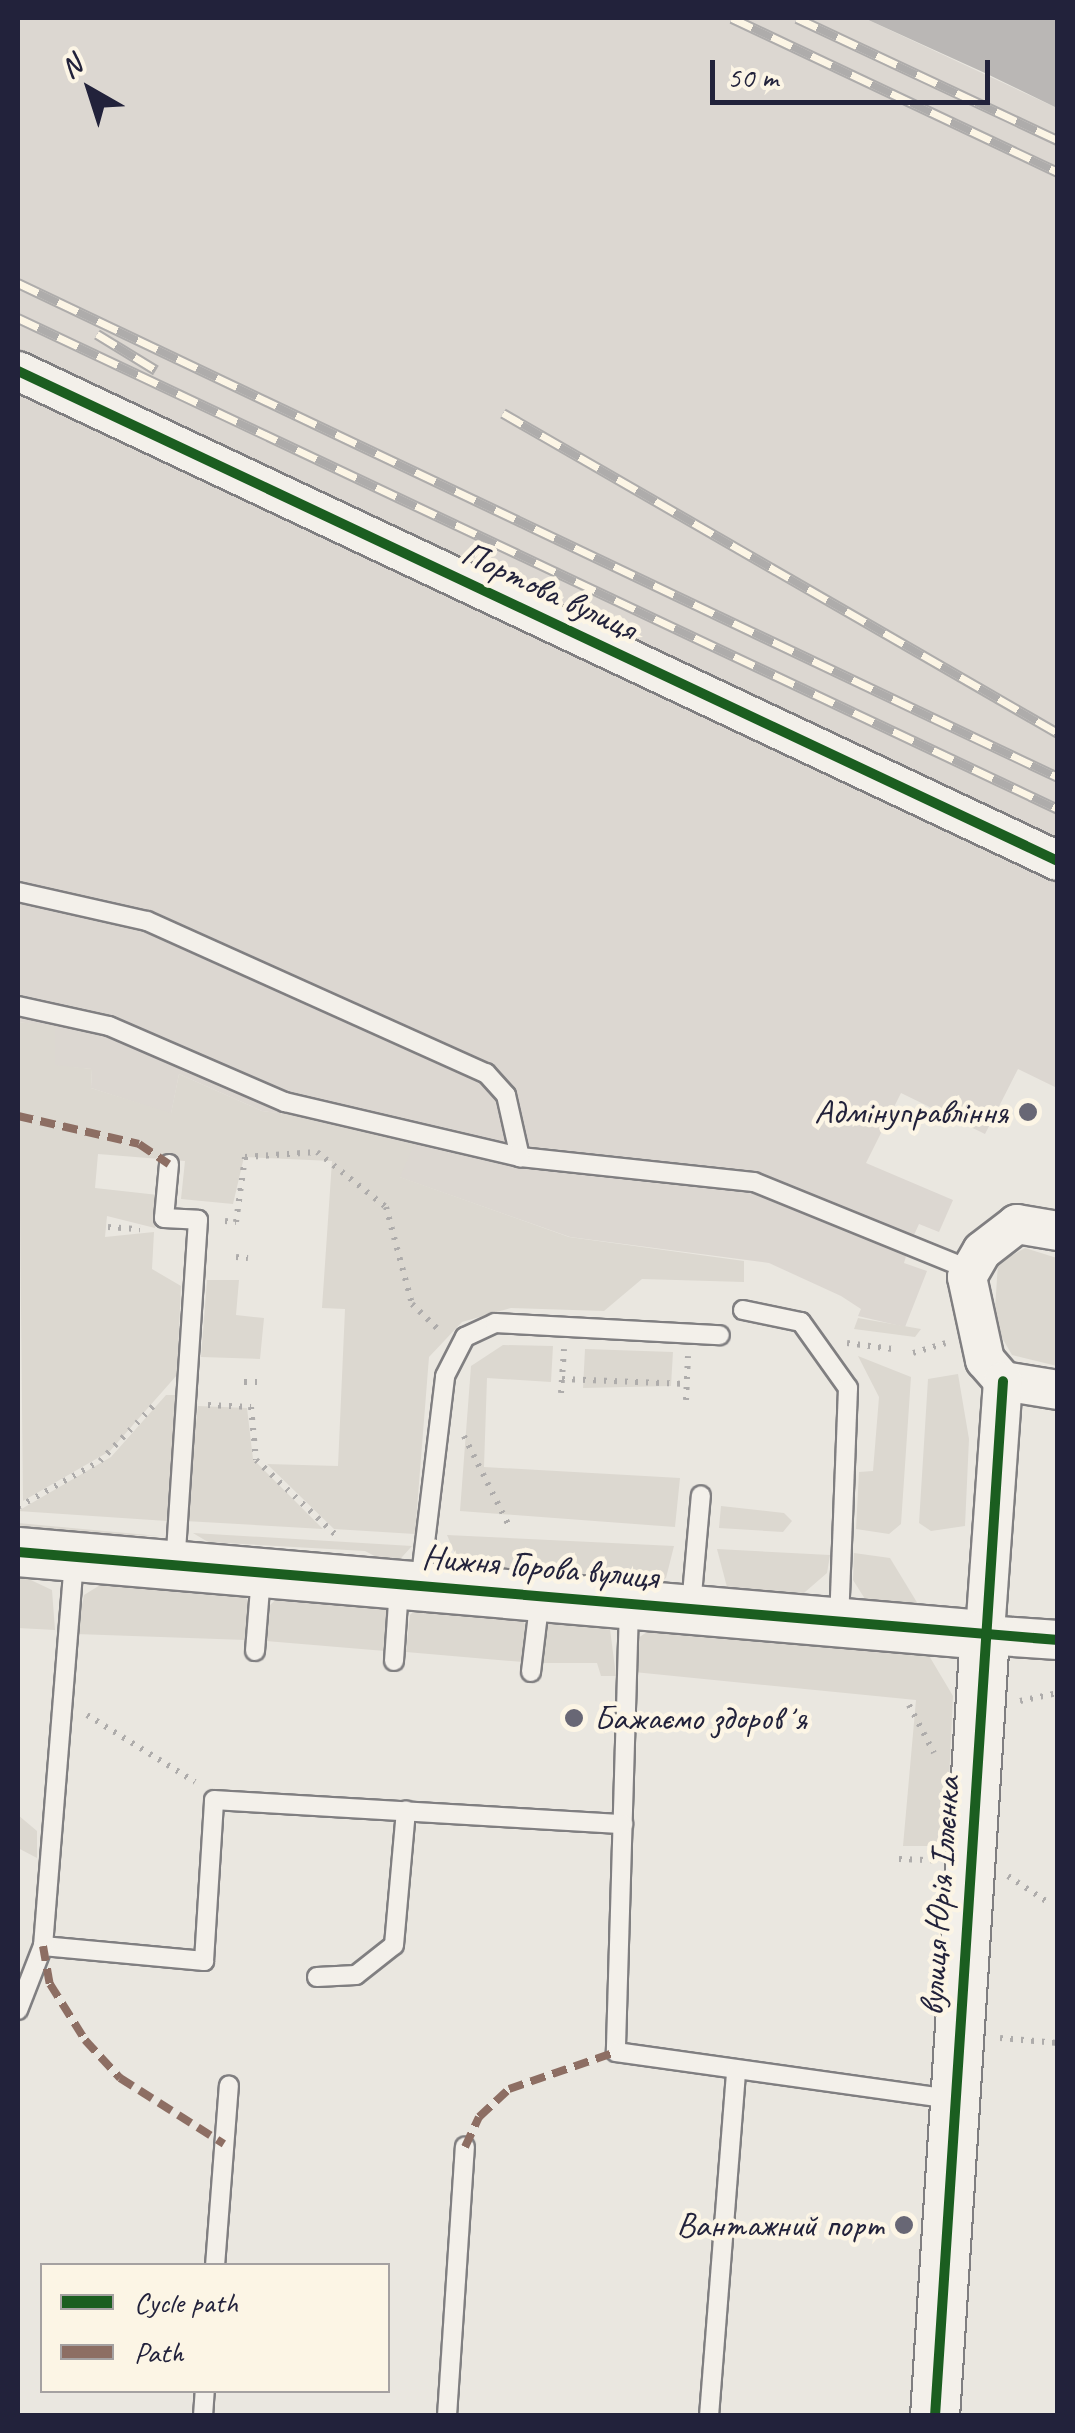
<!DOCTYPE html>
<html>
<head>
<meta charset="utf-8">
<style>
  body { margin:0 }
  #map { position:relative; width:1075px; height:2433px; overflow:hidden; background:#eae7e0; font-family:Caveat,sans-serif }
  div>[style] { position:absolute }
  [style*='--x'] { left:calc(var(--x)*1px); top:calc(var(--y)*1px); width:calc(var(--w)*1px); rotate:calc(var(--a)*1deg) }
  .built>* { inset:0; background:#dcd7d1 }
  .green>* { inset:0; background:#dcd8d0 }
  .water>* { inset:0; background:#bab7b5 }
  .path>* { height:6px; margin-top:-3px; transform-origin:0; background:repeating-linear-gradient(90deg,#aeacab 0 2.5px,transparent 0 10.5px) }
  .roads { filter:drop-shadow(2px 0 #807f81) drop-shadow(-2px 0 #807f81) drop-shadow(0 2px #807f81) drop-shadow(0 -2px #807f81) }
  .service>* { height:18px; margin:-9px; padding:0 9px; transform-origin:9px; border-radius:9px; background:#f3f0ea }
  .minor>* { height:38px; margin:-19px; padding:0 19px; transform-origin:19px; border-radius:19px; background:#f3f0ea }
  .tertiary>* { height:48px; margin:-24px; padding:0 24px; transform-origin:24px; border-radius:24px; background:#f3f0ea }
  .rail>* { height:11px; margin-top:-5.5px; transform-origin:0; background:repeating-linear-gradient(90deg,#fcf5e5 0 22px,#aeacab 0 44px); box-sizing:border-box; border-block:2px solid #aeacab }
  .quiet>* { height:8px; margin-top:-4px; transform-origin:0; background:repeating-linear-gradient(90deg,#8d6e63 0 15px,transparent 0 23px) }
  .cycleway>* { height:10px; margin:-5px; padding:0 5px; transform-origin:5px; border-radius:5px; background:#1b5e20 }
  .dots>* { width:28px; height:28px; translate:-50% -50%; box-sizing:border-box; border:5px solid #fcf5e5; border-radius:50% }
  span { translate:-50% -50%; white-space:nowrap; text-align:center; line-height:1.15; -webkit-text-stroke:9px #fcf5e5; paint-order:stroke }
  .street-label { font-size:35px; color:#22223b }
  .poi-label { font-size:35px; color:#22223b }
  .right { translate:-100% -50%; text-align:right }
  .left { translate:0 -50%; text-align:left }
  .frame { position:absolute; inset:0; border:20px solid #22223b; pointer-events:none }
  .legend { position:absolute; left:40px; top:2263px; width:350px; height:130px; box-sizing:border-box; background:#fcf5e5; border:2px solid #a5a1a1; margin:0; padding:12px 18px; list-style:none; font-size:30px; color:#22223b }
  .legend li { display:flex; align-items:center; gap:20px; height:50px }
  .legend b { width:50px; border:2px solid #a5a1a1 }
  .north { position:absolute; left:40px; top:40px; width:100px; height:100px; -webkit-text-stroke:8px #fcf5e5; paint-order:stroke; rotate:321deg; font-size:28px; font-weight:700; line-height:40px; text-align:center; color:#22223b }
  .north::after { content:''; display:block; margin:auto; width:35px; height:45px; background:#22223b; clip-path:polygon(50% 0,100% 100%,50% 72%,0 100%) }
  .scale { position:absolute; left:710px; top:60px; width:280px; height:45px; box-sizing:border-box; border:5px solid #22223b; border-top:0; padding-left:12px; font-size:30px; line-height:35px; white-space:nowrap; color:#22223b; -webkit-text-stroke:8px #fcf5e5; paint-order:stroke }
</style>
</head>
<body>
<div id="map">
  <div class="built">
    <i style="clip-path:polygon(18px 18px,864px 18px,1057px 108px,1057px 1088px,1018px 1069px,985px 1134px,901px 1093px,866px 1163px,953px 1200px,939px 1232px,919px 1224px,909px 1246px,904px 1263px,927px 1271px,905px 1327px,858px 1316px,861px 1309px,841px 1296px,769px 1263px,570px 1237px,399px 1177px,413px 1144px,340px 1121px,262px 1111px,179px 1074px,171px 1114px,91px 1088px,92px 1069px,55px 1066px,55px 1027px,18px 1022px)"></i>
  </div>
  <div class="green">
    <i style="clip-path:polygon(18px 1022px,55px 1026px,55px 1065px,92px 1069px,91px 1088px,171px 1113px,179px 1074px,262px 1111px,339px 1120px,414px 1144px,400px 1177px,569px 1237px,744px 1261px,744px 1282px,642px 1279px,604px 1311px,511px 1308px,462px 1322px,429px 1357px,415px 1534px,334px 1529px,267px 1464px,338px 1466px,345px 1309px,322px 1308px,332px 1161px,244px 1157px,233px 1204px,181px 1199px,185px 1161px,98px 1154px,95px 1188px,158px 1195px,155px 1228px,107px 1216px,105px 1237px,154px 1232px,152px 1269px,181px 1286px,177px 1375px,110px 1451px,23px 1501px)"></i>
    <i style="clip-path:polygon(1025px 1248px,1057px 1258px,1057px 1366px,1012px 1355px,994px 1324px,998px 1263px)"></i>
    <i style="clip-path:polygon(207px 1280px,239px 1280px,236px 1315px,264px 1318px,260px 1359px,201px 1357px)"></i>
    <i style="clip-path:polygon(858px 1318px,921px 1329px,915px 1337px,854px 1329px)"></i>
    <i style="clip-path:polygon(503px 1345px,553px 1346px,551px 1382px,487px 1378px,484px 1467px,680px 1478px,675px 1527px,460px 1511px,471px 1366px)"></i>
    <i style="clip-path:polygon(585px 1349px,673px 1352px,671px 1386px,583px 1388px)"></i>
    <i style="clip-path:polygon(858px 1356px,911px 1377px,901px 1524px,889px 1534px,856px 1529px,859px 1472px,873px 1471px,879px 1397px)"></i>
    <i style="clip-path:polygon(958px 1374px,969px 1439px,965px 1526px,931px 1531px,919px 1523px,928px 1379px)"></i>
    <i style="clip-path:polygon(166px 1395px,176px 1395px,167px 1521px,18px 1511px,111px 1457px)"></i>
    <i style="clip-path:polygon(198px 1406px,247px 1408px,253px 1459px,323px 1529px,185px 1521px)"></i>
    <i style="clip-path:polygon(721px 1506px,784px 1513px,792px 1521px,783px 1532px,719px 1528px)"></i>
    <i style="clip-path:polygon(18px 1523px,158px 1536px,18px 1531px)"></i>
    <i style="clip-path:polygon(193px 1533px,412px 1546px,394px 1566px,365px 1551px,208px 1542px)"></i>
    <i style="clip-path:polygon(447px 1535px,674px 1546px,666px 1578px,653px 1586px,462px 1570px)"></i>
    <i style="clip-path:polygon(717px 1549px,830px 1555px,827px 1573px,797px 1599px,728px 1591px)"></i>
    <i style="clip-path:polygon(854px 1553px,890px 1558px,921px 1609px,882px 1609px,865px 1599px,853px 1580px)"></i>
    <i style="clip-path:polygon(18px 1574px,52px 1590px,55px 1630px,18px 1628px)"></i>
    <i style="clip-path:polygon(105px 1582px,241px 1590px,250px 1604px,246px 1640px,76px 1634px,84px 1595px)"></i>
    <i style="clip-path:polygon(282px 1594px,380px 1601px,389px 1614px,385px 1651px,266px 1641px,270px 1605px)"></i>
    <i style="clip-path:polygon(421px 1604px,516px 1612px,525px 1624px,523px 1662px,406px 1652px,410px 1615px)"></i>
    <i style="clip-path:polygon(559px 1615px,610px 1629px,616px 1676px,601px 1676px,597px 1663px,543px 1663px,546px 1626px)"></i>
    <i style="clip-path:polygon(659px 1624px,928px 1654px,953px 1696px,946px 1846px,903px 1846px,916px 1700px,634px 1672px,638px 1638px)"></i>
    <i style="clip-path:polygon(18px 1815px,37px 1831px,37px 1858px,18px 1848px)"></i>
  </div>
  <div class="water">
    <i style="clip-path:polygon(864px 18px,1057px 18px,1057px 108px,985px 73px)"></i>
  </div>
  <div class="path">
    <i style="--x:225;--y:1221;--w:11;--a:5"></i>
    <i style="--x:236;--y:1222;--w:66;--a:-82.1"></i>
    <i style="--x:245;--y:1157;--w:72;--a:-4"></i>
    <i style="--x:317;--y:1152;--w:88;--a:38.6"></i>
    <i style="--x:386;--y:1207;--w:100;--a:75"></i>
    <i style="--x:412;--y:1304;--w:40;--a:44"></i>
    <i style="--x:108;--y:1227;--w:32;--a:4"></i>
    <i style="--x:236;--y:1257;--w:12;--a:5"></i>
    <i style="--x:847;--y:1343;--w:46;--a:7.4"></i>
    <i style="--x:913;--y:1353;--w:34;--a:-17"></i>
    <i style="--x:562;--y:1379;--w:125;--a:2.3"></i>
    <i style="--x:244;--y:1382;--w:20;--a:0"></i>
    <i style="--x:561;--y:1393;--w:44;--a:-86.1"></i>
    <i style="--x:686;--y:1400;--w:44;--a:-87.4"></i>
    <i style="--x:208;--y:1405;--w:43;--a:2.7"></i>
    <i style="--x:251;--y:1407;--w:53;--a:84.6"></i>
    <i style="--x:256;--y:1460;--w:110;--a:43.2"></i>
    <i style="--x:464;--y:1436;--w:103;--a:63.4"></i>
    <i style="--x:18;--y:1507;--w:94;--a:-29.3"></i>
    <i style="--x:100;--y:1461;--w:83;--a:-46"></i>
    <i style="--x:1020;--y:1701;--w:39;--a:-12"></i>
    <i style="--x:909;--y:1705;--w:54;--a:62.5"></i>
    <i style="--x:87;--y:1715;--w:127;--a:31.8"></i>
    <i style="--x:899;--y:1859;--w:34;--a:2"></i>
    <i style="--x:1008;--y:1876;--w:45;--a:33.3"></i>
    <i style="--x:1000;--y:2038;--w:58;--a:4.9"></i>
  </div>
  <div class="roads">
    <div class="service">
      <i style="--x:18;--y:892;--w:132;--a:12.7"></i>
      <i style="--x:147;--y:921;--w:372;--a:24.2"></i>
      <i style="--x:486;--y:1073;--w:30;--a:48"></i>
      <i style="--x:506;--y:1095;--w:64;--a:77.3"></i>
      <i style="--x:520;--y:1157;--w:235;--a:6.1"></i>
      <i style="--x:754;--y:1182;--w:234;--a:22.1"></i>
      <i style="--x:18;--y:1006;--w:93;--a:12.4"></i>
      <i style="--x:109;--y:1026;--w:192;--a:23.4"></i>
      <i style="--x:285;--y:1102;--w:241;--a:13.2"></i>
      <i style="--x:169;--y:1164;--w:54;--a:95.3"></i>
      <i style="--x:164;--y:1218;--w:34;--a:3"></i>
      <i style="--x:198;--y:1220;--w:346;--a:93.8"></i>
      <i style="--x:743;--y:1310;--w:59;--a:11.7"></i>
      <i style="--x:801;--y:1322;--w:81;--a:54.5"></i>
      <i style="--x:848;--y:1388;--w:232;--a:92.2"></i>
      <i style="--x:420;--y:1584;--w:209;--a:-83.1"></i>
      <i style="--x:445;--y:1376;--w:44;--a:-62.9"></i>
      <i style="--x:465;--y:1337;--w:33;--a:-25"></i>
      <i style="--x:495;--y:1323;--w:225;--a:3.1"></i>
      <i style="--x:691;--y:1606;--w:111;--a:-84.9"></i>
      <i style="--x:629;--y:1608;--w:444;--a:91.7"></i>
      <i style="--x:616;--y:2052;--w:339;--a:8"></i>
      <i style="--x:255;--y:1651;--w:74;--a:-85.4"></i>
      <i style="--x:394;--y:1661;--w:74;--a:-86.1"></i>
      <i style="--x:531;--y:1672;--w:75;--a:-83.1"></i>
      <i style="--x:43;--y:1946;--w:162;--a:5.3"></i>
      <i style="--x:204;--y:1961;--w:161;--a:-86.4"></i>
      <i style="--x:214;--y:1800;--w:410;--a:3.4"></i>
      <i style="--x:317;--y:1977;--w:39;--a:-3"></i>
      <i style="--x:356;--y:1975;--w:48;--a:-38.3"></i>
      <i style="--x:394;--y:1945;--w:135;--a:-84.9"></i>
      <i style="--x:18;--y:2010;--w:69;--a:-68.7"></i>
      <i style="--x:43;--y:1946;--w:389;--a:-85.4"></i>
      <i style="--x:215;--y:2266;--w:181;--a:-85.6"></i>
      <i style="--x:203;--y:2416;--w:26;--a:-86"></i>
      <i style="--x:447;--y:2416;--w:270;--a:-86.2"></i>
      <i style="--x:709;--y:2416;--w:345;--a:-85.5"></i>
    </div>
    <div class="minor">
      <i style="--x:18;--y:371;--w:1150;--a:25.23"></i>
      <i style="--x:1058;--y:1231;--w:42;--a:-170.3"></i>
      <i style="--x:1017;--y:1224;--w:44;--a:142.4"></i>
      <i style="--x:982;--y:1251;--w:30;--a:120"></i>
      <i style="--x:967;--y:1277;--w:85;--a:77.8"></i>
      <i style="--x:985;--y:1360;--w:28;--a:49"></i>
      <i style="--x:1003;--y:1381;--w:56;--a:9.3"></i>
      <i style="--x:1003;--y:1381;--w:255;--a:94.1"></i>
      <i style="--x:985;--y:1635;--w:73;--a:3.9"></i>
    </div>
    <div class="tertiary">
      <i style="--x:18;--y:1552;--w:971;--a:4.91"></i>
      <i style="--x:985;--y:1635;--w:783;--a:93.66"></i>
    </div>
  </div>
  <div class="rail">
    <i style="--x:732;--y:18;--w:361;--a:25.3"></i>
    <i style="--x:797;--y:18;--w:288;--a:25.1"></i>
    <i style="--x:18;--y:283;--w:1151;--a:25.41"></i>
    <i style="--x:18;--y:318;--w:1150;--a:25.27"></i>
    <i style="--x:97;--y:334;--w:69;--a:31.4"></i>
    <i style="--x:503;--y:413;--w:641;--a:29.97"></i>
  </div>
  <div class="quiet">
    <i style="--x:18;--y:1116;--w:124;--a:13"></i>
    <i style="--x:139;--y:1144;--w:36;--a:34"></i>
    <i style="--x:43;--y:1946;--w:39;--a:80"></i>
    <i style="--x:50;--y:1984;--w:66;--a:58"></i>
    <i style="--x:85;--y:2040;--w:52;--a:47.4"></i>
    <i style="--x:120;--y:2078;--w:123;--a:32.4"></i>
    <i style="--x:465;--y:2147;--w:33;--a:-65"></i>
    <i style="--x:479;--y:2117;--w:41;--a:-43"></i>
    <i style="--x:509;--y:2089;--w:113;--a:-19.1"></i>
  </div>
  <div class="cycleway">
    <i style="--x:18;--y:371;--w:1150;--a:25.23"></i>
    <i style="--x:18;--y:1552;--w:1044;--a:4.84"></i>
    <i style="--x:935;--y:2416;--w:1037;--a:-86.24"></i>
  </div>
  <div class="dots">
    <i style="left:1028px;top:1112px;background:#686775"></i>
    <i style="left:574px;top:1718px;background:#686775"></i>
    <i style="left:904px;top:2225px;background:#686775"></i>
  </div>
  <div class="street-label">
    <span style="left:549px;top:591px;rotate:25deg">Портова вулиця</span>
    <span style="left:540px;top:1567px;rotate:5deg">Нижня Горова вулиця</span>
    <span style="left:940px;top:1896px;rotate:-86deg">вулиця Юрія Іллєнка</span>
  </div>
  <div class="poi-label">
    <span class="right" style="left:1008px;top:1112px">Адмінуправління</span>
    <span class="left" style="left:594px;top:1718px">Бажаємо здоровʼя</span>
    <span class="right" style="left:884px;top:2225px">Вантажний порт</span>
  </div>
  <div class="frame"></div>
  <ul class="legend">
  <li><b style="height:12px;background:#1b5e20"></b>Cycle path</li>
  <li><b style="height:12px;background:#8d6e63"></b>Path</li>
  </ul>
  <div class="north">N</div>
  <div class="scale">50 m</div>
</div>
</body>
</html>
